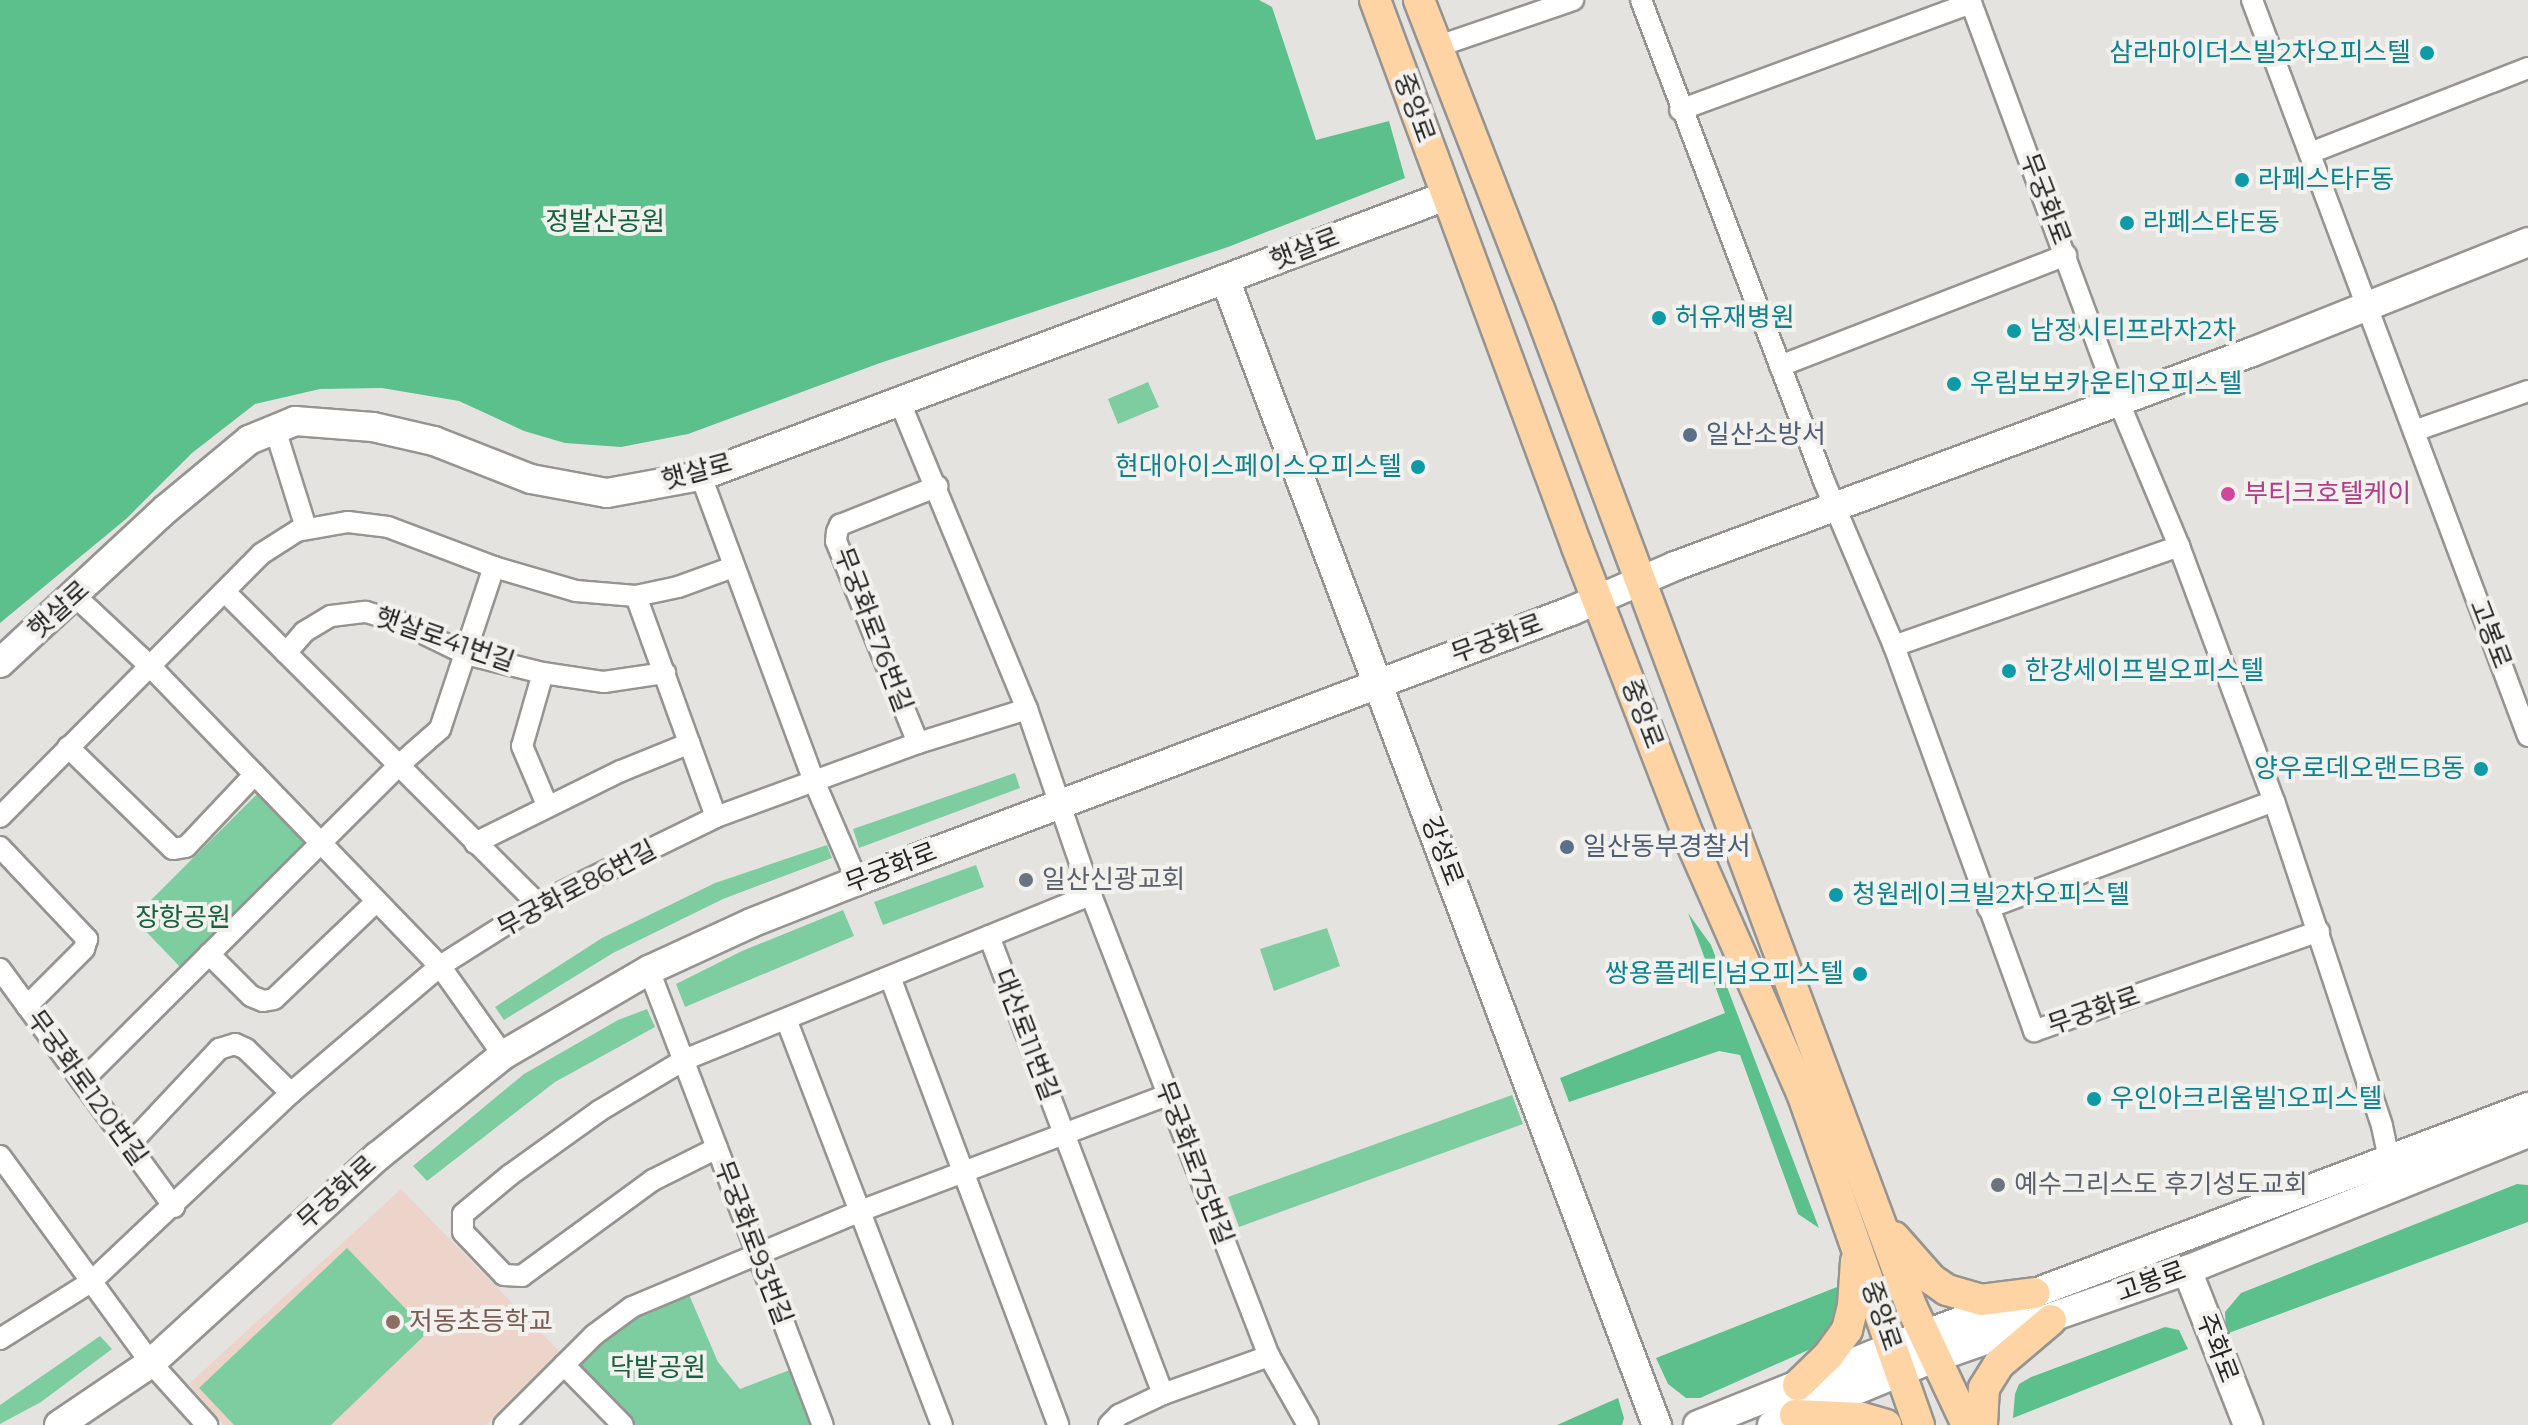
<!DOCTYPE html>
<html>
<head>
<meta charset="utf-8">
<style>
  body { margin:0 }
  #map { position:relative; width:2528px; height:1425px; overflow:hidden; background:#e5e3e0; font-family:Montserrat,"Noto Sans KR",sans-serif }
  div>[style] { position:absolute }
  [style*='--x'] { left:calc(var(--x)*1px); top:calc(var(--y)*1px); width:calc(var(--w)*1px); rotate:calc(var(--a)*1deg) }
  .education>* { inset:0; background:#ecd4ca }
  .green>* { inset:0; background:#7ecda1 }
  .forest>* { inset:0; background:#5cc08c }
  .roads { filter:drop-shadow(2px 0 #969491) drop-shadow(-2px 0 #969491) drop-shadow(0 2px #969491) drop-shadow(0 -2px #969491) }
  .street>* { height:20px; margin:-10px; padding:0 10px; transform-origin:10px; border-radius:10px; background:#fff }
  .secondary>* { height:28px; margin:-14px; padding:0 14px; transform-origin:14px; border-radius:14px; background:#fff }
  .primary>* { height:30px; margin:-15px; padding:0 15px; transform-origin:15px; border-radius:15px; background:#fed4a5 }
  .dots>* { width:22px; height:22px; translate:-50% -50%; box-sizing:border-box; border:4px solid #f2f1ed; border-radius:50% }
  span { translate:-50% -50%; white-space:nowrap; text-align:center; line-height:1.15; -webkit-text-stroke:8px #f2f1ed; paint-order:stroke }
  .culture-label { font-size:26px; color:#0d838f }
  .right { translate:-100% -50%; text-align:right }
  .left { translate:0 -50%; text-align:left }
  .street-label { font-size:26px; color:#252523 }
  .park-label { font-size:26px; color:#17613f }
  .service-label { font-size:26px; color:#4e5e75 }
  .hotel-label { font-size:26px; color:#b23c85 }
  .worship-label { font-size:26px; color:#5b616d }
  .education-label { font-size:26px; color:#785e54 }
</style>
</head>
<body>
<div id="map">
  <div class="education">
    <i style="clip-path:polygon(401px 1189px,560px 1352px,486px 1425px,223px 1425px,189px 1384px)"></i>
  </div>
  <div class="green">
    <i style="clip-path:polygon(1148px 382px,1159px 407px,1118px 424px,1108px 399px)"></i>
    <i style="clip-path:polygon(1015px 773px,1020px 788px,859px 848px,853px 829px)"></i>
    <i style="clip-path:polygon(259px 792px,308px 841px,183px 970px,133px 918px)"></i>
    <i style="clip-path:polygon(827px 845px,832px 858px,723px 899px,613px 953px,504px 1020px,495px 1007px,602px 938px,715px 883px)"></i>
    <i style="clip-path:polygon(976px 865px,984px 887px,883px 925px,874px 902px)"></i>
    <i style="clip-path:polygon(843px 910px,854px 936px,685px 1007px,676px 984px,742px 951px)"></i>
    <i style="clip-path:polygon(1327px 928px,1340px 966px,1274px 991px,1260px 949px)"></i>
    <i style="clip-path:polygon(647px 1009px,655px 1027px,555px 1082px,427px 1181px,413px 1166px,524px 1074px,618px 1020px)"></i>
    <i style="clip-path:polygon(1512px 1095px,1523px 1124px,1239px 1227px,1228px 1197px)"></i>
    <i style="clip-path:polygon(347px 1248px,428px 1332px,331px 1425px,234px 1425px,199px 1388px)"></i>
    <i style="clip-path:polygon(687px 1290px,718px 1362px,740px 1389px,795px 1368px,817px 1425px,634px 1425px,576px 1366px,636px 1311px)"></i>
    <i style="clip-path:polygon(100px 1336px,112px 1349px,41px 1402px,0 1424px,0 1405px)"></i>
  </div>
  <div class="forest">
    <i style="clip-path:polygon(0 0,1259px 0,1272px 7px,1316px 140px,1389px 121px,1405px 178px,1228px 247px,880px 363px,688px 434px,621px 447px,565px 443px,524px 431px,459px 401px,382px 388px,320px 389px,255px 404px,192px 453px,126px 519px,0 623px)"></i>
    <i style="clip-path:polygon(1688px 913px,1711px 945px,1819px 1228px,1798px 1214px,1740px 1055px,1719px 1051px,1569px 1102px,1560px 1078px,1725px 1013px)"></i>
    <i style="clip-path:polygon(2517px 1184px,2528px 1185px,2528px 1222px,2226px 1334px,2225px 1312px,2241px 1293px)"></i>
    <i style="clip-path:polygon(1837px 1287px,1839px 1315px,1824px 1341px,1815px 1347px,1700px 1398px,1686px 1398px,1668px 1384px,1656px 1358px)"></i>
    <i style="clip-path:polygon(2165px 1327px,2179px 1330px,2188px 1349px,2013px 1418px,2015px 1394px,2019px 1384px,2031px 1377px)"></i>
    <i style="clip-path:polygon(1618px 1398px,1624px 1418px,1622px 1425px,1557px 1425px)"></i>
  </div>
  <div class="roads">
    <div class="street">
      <i style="--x:1641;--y:0;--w:515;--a:69.17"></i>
      <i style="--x:1824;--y:481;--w:179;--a:67"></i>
      <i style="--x:1894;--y:646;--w:410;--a:70"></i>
      <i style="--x:2034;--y:1031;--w:302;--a:-19.3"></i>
      <i style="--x:1970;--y:0;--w:427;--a:69.7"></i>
      <i style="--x:2118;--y:400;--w:158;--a:67.3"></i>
      <i style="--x:2179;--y:546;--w:272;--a:69.6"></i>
      <i style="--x:2274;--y:801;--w:342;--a:71.6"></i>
      <i style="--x:2382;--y:1126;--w:34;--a:78"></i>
      <i style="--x:2252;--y:0;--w:786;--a:69.44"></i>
      <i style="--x:1436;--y:47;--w:145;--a:-18.9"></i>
      <i style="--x:1680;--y:110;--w:310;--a:-20.2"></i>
      <i style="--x:2310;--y:153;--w:234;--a:-21.3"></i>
      <i style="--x:1780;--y:366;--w:307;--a:-21.2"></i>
      <i style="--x:899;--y:400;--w:334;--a:67.5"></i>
      <i style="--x:1027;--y:709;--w:197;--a:71"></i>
      <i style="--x:1091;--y:895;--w:494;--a:68.9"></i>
      <i style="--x:1269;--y:1356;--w:79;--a:60.5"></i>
      <i style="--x:275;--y:429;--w:104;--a:72.6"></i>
      <i style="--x:2414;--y:431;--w:121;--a:-19.3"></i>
      <i style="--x:701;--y:476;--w:325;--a:69.7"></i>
      <i style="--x:814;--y:781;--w:109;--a:66.7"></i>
      <i style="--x:225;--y:592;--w:442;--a:44.9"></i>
      <i style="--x:75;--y:596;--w:104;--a:43.1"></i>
      <i style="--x:151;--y:667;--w:416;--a:46"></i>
      <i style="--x:440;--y:966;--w:109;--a:54.7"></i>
      <i style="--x:636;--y:596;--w:235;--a:70.1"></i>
      <i style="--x:1894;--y:646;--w:302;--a:-19.3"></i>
      <i style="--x:286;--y:653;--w:28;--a:-49"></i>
      <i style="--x:304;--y:632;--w:31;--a:-31"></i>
      <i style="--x:331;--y:616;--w:35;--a:-7"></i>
      <i style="--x:366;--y:612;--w:35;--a:16"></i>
      <i style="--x:400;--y:622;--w:73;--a:25.9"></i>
      <i style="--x:466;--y:654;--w:79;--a:13.9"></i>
      <i style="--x:543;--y:673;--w:62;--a:8.4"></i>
      <i style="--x:604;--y:682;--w:62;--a:-8.4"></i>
      <i style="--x:543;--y:673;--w:76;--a:106"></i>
      <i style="--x:522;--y:746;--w:64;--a:67"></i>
      <i style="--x:918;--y:743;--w:218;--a:-112.1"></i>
      <i style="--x:836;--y:541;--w:9;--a:-84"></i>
      <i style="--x:837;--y:532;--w:8;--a:-67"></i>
      <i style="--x:840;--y:525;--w:105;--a:-21.7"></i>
      <i style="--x:68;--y:747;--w:146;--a:44.2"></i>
      <i style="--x:173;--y:849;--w:13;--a:-9"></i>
      <i style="--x:186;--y:847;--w:100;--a:-46.6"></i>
      <i style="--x:0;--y:817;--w:371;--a:-45.2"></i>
      <i style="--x:261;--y:554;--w:43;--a:-32.6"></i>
      <i style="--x:297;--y:531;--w:52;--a:-10"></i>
      <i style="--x:348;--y:522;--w:40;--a:7.1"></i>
      <i style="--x:388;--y:527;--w:113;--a:20.7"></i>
      <i style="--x:494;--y:567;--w:85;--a:16.3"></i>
      <i style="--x:576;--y:591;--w:60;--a:4.8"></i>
      <i style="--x:636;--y:596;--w:43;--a:-12.1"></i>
      <i style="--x:678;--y:587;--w:59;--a:-20"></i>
      <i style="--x:475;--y:843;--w:163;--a:-26.3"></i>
      <i style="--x:621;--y:771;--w:74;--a:-22.1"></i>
      <i style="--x:0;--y:847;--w:127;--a:46.6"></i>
      <i style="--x:87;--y:939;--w:10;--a:107"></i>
      <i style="--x:84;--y:949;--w:81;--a:135"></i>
      <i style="--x:1988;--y:908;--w:305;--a:-20.5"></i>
      <i style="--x:989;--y:936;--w:490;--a:69.2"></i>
      <i style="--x:209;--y:954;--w:59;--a:45"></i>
      <i style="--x:251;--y:996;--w:13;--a:23"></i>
      <i style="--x:263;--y:1001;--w:11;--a:-10"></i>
      <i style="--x:274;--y:999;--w:142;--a:-43.6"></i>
      <i style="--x:0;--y:969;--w:295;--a:53.8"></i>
      <i style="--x:649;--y:970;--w:487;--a:69.1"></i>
      <i style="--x:890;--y:977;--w:478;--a:69.4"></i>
      <i style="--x:786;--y:1019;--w:435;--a:69"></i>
      <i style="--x:82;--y:1081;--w:448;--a:-44.9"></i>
      <i style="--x:399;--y:765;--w:55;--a:-41.3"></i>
      <i style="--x:440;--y:729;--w:171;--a:-71.6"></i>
      <i style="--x:129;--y:1145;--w:132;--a:-46.8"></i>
      <i style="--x:219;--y:1049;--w:17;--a:-17"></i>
      <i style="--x:235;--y:1044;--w:12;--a:24"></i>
      <i style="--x:246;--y:1049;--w:63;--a:44.4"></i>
      <i style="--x:717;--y:1148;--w:72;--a:153.4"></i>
      <i style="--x:653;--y:1180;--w:162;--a:143.8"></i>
      <i style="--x:522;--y:1276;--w:18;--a:-177"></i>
      <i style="--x:504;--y:1275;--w:59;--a:-133.6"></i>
      <i style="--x:463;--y:1232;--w:18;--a:-90"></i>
      <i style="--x:463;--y:1214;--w:61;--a:-39.7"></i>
      <i style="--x:510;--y:1175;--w:110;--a:-35.7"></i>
      <i style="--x:599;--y:1111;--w:99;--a:-31"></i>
      <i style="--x:684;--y:1060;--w:439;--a:-22.1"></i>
      <i style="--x:0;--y:1156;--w:256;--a:53.9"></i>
      <i style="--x:151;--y:1363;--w:84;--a:47.9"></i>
      <i style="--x:0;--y:1339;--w:107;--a:-32.1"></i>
      <i style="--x:91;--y:1282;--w:275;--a:-43.4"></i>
      <i style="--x:291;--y:1093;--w:196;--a:-40.4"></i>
      <i style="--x:440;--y:966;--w:116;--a:-32.3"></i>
      <i style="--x:538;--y:904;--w:198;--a:-26"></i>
      <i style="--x:716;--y:817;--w:215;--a:-20.1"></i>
      <i style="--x:918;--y:743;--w:114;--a:-17.3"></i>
      <i style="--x:564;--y:1365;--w:84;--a:45.5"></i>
      <i style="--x:504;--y:1425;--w:127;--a:-45"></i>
      <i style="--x:594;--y:1335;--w:47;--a:-36.4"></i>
      <i style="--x:632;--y:1307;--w:247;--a:-22.8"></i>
      <i style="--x:860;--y:1211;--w:328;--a:-20.7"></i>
      <i style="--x:1109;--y:1425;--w:14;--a:-45"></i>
      <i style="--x:1119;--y:1415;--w:49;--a:-25.5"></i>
      <i style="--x:1163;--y:1394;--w:113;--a:-19.7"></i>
    </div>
    <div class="secondary">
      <i style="--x:1225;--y:279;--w:1225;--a:69.35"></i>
      <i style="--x:0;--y:663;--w:226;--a:-42.9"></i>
      <i style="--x:166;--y:509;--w:108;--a:-39.7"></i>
      <i style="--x:249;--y:440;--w:50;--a:-22.4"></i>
      <i style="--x:295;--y:421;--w:78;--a:4.4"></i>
      <i style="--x:373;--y:427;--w:63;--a:12.9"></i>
      <i style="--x:434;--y:441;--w:104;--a:21.4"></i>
      <i style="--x:531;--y:479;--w:77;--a:10.4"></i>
      <i style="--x:607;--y:493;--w:96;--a:-10.3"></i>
      <i style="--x:701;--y:476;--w:796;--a:-20.6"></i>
      <i style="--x:2187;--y:1270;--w:167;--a:68.5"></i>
      <i style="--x:59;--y:1425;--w:111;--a:-34"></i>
      <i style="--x:151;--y:1363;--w:307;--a:-42.4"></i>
      <i style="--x:378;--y:1156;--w:161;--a:-38.9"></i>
      <i style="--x:503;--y:1055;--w:169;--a:-30.2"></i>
      <i style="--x:649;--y:970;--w:112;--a:-24.7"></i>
      <i style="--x:751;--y:923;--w:114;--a:-21.6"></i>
      <i style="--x:857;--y:881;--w:763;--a:-20.71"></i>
      <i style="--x:1571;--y:611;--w:113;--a:-23.4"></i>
      <i style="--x:1675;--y:566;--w:615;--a:-20.35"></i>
      <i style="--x:2252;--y:352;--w:297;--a:-21.7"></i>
      <i style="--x:1698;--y:1425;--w:209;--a:-21.9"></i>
      <i style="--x:1892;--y:1347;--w:680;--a:-20.67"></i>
      <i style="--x:1772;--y:1425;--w:175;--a:-22.5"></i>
      <i style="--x:1934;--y:1358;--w:268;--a:-19.2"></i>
      <i style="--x:2187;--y:1270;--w:367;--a:-21.9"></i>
    </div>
    <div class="primary">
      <i style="--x:1375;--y:0;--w:583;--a:69.73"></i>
      <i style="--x:1577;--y:547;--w:309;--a:68.9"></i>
      <i style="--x:1688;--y:835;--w:282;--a:66.2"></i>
      <i style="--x:1802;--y:1093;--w:352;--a:70.6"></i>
      <i style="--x:1419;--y:0;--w:331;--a:68.8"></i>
      <i style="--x:1539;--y:309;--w:1066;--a:69.53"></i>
      <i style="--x:1912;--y:1308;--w:129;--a:64.8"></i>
      <i style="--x:1894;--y:1237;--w:56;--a:48.6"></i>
      <i style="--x:1931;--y:1279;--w:19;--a:35"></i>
      <i style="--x:1947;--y:1290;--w:35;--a:16"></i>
      <i style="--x:1981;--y:1300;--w:54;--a:-7.4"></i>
      <i style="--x:1798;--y:1385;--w:42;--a:-44"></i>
      <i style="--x:1828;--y:1356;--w:32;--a:-54"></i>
      <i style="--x:1847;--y:1330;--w:25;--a:-76"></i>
      <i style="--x:1853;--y:1306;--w:45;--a:-86.2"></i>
      <i style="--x:1795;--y:1415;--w:67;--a:2.6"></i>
      <i style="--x:1862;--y:1418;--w:25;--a:16"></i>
      <i style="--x:1982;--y:1425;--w:37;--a:-87"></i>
      <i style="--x:1984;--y:1388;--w:28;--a:-58"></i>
      <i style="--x:1999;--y:1364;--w:68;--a:-40.2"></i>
    </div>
  </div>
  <div class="dots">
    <i style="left:2427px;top:53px;background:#0f9aa8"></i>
    <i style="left:2242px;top:180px;background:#0f9aa8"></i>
    <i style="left:2127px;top:223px;background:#0f9aa8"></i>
    <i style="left:1659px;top:318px;background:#0f9aa8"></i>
    <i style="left:2014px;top:331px;background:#0f9aa8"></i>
    <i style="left:1954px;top:384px;background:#0f9aa8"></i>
    <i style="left:1690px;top:435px;background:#5c6f8a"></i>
    <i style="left:1418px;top:467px;background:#0f9aa8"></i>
    <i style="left:2228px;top:494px;background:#d1479c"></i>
    <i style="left:2009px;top:671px;background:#0f9aa8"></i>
    <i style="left:2481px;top:769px;background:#0f9aa8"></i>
    <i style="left:1567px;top:847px;background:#5c6f8a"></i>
    <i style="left:1026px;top:880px;background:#6b7280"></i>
    <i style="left:1836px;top:895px;background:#0f9aa8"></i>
    <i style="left:1860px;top:974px;background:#0f9aa8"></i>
    <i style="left:2094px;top:1099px;background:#0f9aa8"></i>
    <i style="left:1998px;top:1185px;background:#6b7280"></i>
    <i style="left:393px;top:1322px;background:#8d6e63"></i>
  </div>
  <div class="culture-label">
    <span class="right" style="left:2411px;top:53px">삼라마이더스빌2차오피스텔</span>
    <span class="left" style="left:2258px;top:180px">라페스타F동</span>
    <span class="left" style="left:2143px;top:223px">라페스타E동</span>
    <span class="left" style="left:1675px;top:318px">허유재병원</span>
    <span class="left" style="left:2030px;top:331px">남정시티프라자2차</span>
    <span class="left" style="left:1970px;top:384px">우림보보카운티1오피스텔</span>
    <span class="right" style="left:1402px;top:467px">현대아이스페이스오피스텔</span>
    <span class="left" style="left:2025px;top:671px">한강세이프빌오피스텔</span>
    <span class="right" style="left:2465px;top:769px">양우로데오랜드B동</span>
    <span class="left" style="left:1852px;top:895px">청원레이크빌2차오피스텔</span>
    <span class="right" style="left:1844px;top:974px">쌍용플레티넘오피스텔</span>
    <span class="left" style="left:2110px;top:1099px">우인아크리움빌1오피스텔</span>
  </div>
  <div class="street-label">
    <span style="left:1414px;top:108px;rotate:70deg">중앙로</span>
    <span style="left:2045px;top:199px;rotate:69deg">무궁화로</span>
    <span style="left:1305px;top:249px;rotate:-21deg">햇살로</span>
    <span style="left:697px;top:472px;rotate:-15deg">햇살로</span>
    <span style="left:59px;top:610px;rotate:-42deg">햇살로</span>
    <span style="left:873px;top:630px;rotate:69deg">무궁화로76번길</span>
    <span style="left:2490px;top:634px;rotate:69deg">고봉로</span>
    <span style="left:1497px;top:639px;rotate:-20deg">무궁화로</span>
    <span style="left:445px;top:640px;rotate:19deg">햇살로41번길</span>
    <span style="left:1642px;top:714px;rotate:69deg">중앙로</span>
    <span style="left:1442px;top:851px;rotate:69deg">강성로</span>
    <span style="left:891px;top:868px;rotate:-21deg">무궁화로</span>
    <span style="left:577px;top:889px;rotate:-28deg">무궁화로86번길</span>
    <span style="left:2094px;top:1011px;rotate:-19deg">무궁화로</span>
    <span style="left:1026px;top:1035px;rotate:69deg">대산로11번길</span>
    <span style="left:87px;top:1088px;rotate:54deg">무궁화로120번길</span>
    <span style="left:1194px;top:1163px;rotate:69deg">무궁화로75번길</span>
    <span style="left:337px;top:1193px;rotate:-42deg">무궁화로</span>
    <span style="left:753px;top:1243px;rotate:69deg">무궁화로93번길</span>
    <span style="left:2151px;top:1282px;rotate:-20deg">고봉로</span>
    <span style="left:1881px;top:1316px;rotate:71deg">중앙로</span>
    <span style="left:2217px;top:1348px;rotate:69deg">주화로</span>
  </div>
  <div class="park-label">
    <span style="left:605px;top:222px">정발산공원</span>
    <span style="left:183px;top:918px">장항공원</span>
    <span style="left:658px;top:1368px">닥밭공원</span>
  </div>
  <div class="service-label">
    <span class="left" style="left:1706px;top:435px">일산소방서</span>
    <span class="left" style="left:1583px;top:847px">일산동부경찰서</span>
  </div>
  <div class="hotel-label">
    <span class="left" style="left:2244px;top:494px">부티크호텔케이</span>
  </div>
  <div class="worship-label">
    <span class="left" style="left:1042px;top:880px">일산신광교회</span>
    <span class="left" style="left:2014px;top:1185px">예수그리스도 후기성도교회</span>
  </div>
  <div class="education-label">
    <span class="left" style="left:409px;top:1322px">저동초등학교</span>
  </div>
</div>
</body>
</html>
